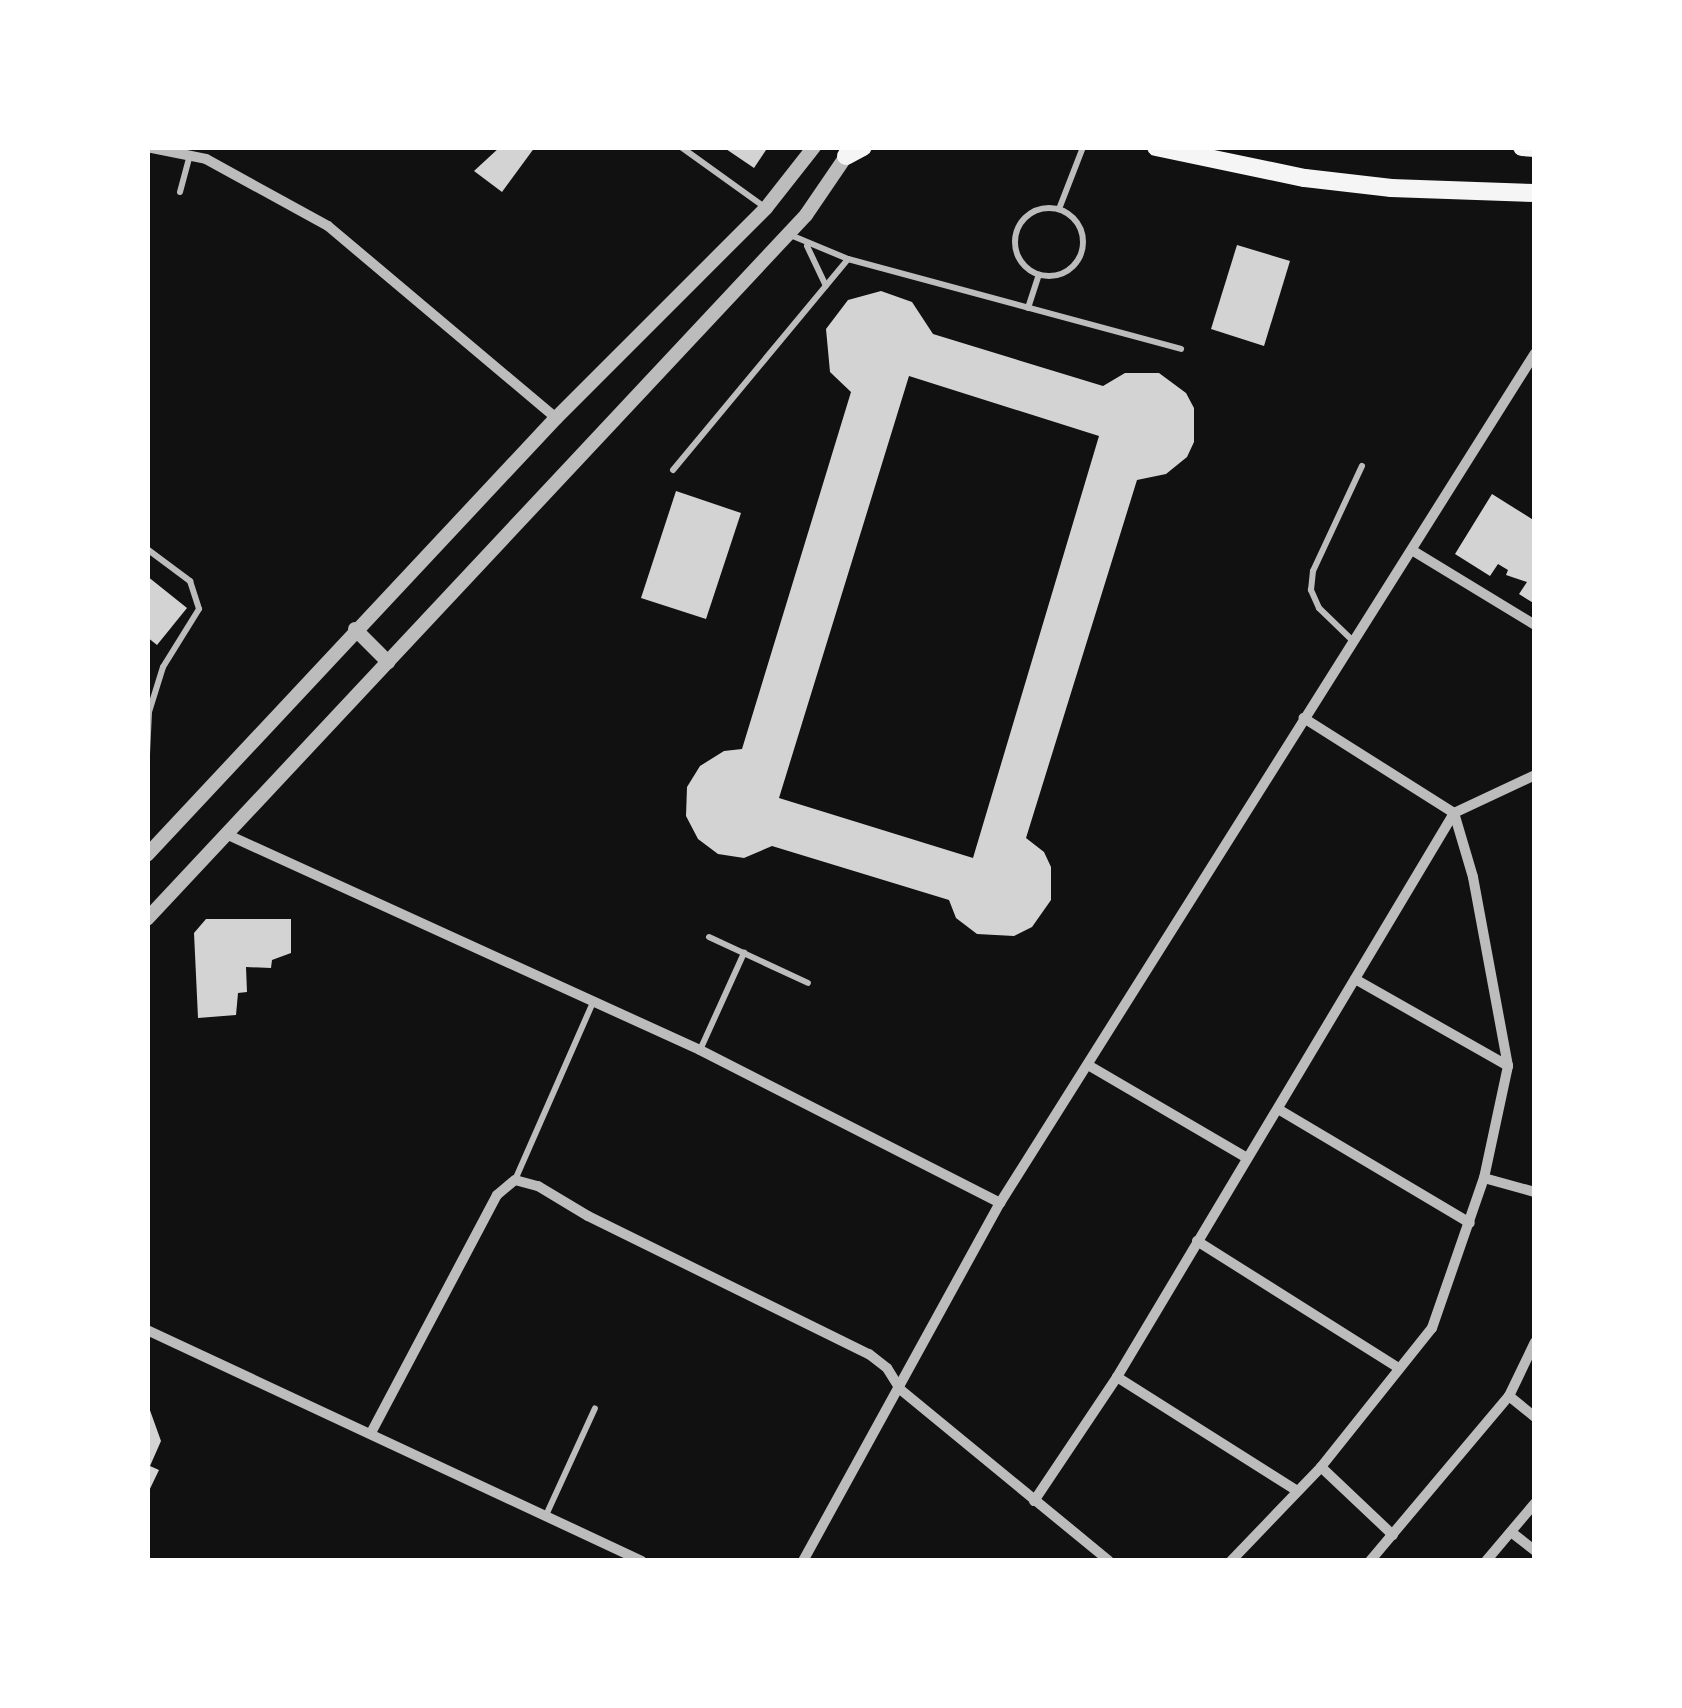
<!DOCTYPE html>
<html>
<head>
<meta charset="utf-8">
<style>
  body { margin:0 }
  #map { position:relative; width:1682px; height:1708px; overflow:hidden; background:#111; font-family:"Nunito Sans",sans-serif }
  div>[style] { position:absolute }
  [style*='--x'] { left:calc(var(--x)*1px); top:calc(var(--y)*1px); width:calc(var(--w)*1px); rotate:calc(var(--a)*1deg) }
  .building>* { inset:0; background:#d3d3d3 }
  .service>* { height:6px; margin:-3px; padding:0 3px; transform-origin:3px; border-radius:3px; background:#bcbcbc }
  .service>.ring { margin:-3px; padding:0; box-sizing:content-box; background:none; border:6px solid #bcbcbc; border-radius:50% }
  .minor>* { height:10px; margin:-5px; padding:0 5px; transform-origin:5px; border-radius:5px; background:#bcbcbc }
  .tertiary>* { height:14px; margin:-7px; padding:0 7px; transform-origin:7px; border-radius:7px; background:#bcbcbc }
  .trunk>* { height:18px; margin:-9px; padding:0 9px; transform-origin:9px; border-radius:9px; background:#f5f5f5 }
  span { translate:-50% -50%; white-space:nowrap; text-align:center; line-height:1.15; -webkit-text-stroke:9px #fff; paint-order:stroke }
  .frame { position:absolute; inset:0; border:150px solid #fff; pointer-events:none }
</style>
</head>
<body>
<div id="map">
  <div class="building">
    <i style="clip-path:polygon(500px 147px,535px 147px,502px 192px,474px 171px)"></i>
    <i style="clip-path:polygon(723px 147px,768px 147px,754px 168px)"></i>
    <i style="clip-path:polygon(1237px 245px,1290px 261px,1264px 346px,1211px 329px)"></i>
    <i style="clip-path:polygon(evenodd,881px 291px,912px 302px,933px 334px,1103px 386px,1125px 373px,1159px 373px,1186px 393px,1194px 408px,1194px 442px,1187px 457px,1166px 474px,1137px 480px,1026px 838px,1044px 852px,1051px 867px,1051px 900px,1032px 927px,1014px 936px,977px 934px,956px 918px,949px 900px,772px 846px,744px 858px,718px 854px,698px 839px,686px 816px,687px 787px,700px 766px,724px 751px,742px 749px,851px 392px,830px 372px,826px 329px,848px 300px,881px 291px,909px 376px,1099px 436px,973px 858px,779px 798px,909px 376px)"></i>
    <i style="clip-path:polygon(676px 491px,741px 513px,706px 619px,641px 598px)"></i>
    <i style="clip-path:polygon(1492px 494px,1535px 521px,1535px 604px,1519px 594px,1527px 582px,1506px 575px,1508px 570px,1498px 564px,1490px 576px,1455px 554px)"></i>
    <i style="clip-path:polygon(147px 576px,187px 608px,157px 645px,147px 637px)"></i>
    <i style="clip-path:polygon(206px 919px,291px 919px,291px 953px,272px 960px,271px 968px,246px 967px,247px 992px,238px 993px,236px 1015px,198px 1018px,194px 933px)"></i>
    <i style="clip-path:polygon(147px 1402px,161px 1441px,150px 1466px,159px 1470px,147px 1495px)"></i>
  </div>
  <div class="service">
    <i style="--x:681;--y:147;--w:105;--a:35.7"></i>
    <i style="--x:180;--y:192;--w:38;--a:-75"></i>
    <i class="ring" style="left:1015px;top:208px;width:62px;height:62px"></i>
    <i style="--x:1059;--y:209;--w:66;--a:-68.8"></i>
    <i style="--x:788;--y:234;--w:65;--a:22.6"></i>
    <i style="--x:848;--y:259;--w:345;--a:15.1"></i>
    <i style="--x:807;--y:246;--w:44;--a:64.6"></i>
    <i style="--x:1028;--y:308;--w:35;--a:-72"></i>
    <i style="--x:673;--y:470;--w:274;--a:-50.3"></i>
    <i style="--x:147;--y:549;--w:54;--a:36.7"></i>
    <i style="--x:190;--y:581;--w:29;--a:72"></i>
    <i style="--x:199;--y:609;--w:68;--a:121.8"></i>
    <i style="--x:163;--y:667;--w:47;--a:107.3"></i>
    <i style="--x:149;--y:712;--w:43;--a:92.7"></i>
    <i style="--x:1352;--y:640;--w:46;--a:-135.9"></i>
    <i style="--x:1319;--y:608;--w:20;--a:-114"></i>
    <i style="--x:1311;--y:590;--w:19;--a:-84"></i>
    <i style="--x:1313;--y:571;--w:116;--a:-65"></i>
    <i style="--x:709;--y:937;--w:109;--a:24.9"></i>
    <i style="--x:700;--y:1050;--w:107;--a:-65.6"></i>
    <i style="--x:515;--y:1180;--w:194;--a:-66.3"></i>
    <i style="--x:547;--y:1513;--w:115;--a:-65.4"></i>
  </div>
  <div class="minor">
    <i style="--x:147;--y:147;--w:60;--a:11.5"></i>
    <i style="--x:206;--y:159;--w:139;--a:28.8"></i>
    <i style="--x:328;--y:226;--w:298;--a:40.1"></i>
    <i style="--x:1415;--y:552;--w:140;--a:31.3"></i>
    <i style="--x:226;--y:834;--w:521;--a:24.5"></i>
    <i style="--x:700;--y:1050;--w:337;--a:27"></i>
    <i style="--x:1355;--y:979;--w:176;--a:29.6"></i>
    <i style="--x:1088;--y:1065;--w:184;--a:30.3"></i>
    <i style="--x:1278;--y:1109;--w:223;--a:30.7"></i>
    <i style="--x:1484;--y:1178;--w:53;--a:15.4"></i>
    <i style="--x:1197;--y:1241;--w:239;--a:32.2"></i>
    <i style="--x:147;--y:1330;--w:546;--a:25.02"></i>
    <i style="--x:1117;--y:1377;--w:212;--a:32.3"></i>
    <i style="--x:1509;--y:1396;--w:33;--a:39"></i>
    <i style="--x:372;--y:1431;--w:267;--a:-62.1"></i>
    <i style="--x:497;--y:1195;--w:23;--a:-40"></i>
    <i style="--x:515;--y:1180;--w:24;--a:15"></i>
    <i style="--x:538;--y:1186;--w:58;--a:31"></i>
    <i style="--x:588;--y:1216;--w:313;--a:26.2"></i>
    <i style="--x:869;--y:1354;--w:23;--a:38"></i>
    <i style="--x:887;--y:1368;--w:26;--a:58"></i>
    <i style="--x:901;--y:1390;--w:269;--a:39.4"></i>
    <i style="--x:1321;--y:1467;--w:99;--a:43.4"></i>
    <i style="--x:1034;--y:1501;--w:149;--a:-56.2"></i>
    <i style="--x:1117;--y:1377;--w:657;--a:-59.14"></i>
    <i style="--x:1454;--y:813;--w:89;--a:-25.1"></i>
    <i style="--x:1511;--y:1532;--w:31;--a:38"></i>
    <i style="--x:803;--y:1561;--w:409;--a:-61.2"></i>
    <i style="--x:1000;--y:1203;--w:1004;--a:-57.81"></i>
    <i style="--x:1231;--y:1561;--w:130;--a:-46.2"></i>
    <i style="--x:1321;--y:1467;--w:178;--a:-51.4"></i>
    <i style="--x:1432;--y:1328;--w:159;--a:-70.9"></i>
    <i style="--x:1484;--y:1178;--w:115;--a:-77.9"></i>
    <i style="--x:1508;--y:1066;--w:192;--a:-100.5"></i>
    <i style="--x:1473;--y:877;--w:67;--a:-106.5"></i>
    <i style="--x:1454;--y:813;--w:178;--a:-147.7"></i>
    <i style="--x:1370;--y:1561;--w:216;--a:-49.9"></i>
    <i style="--x:1509;--y:1396;--w:60;--a:-64.3"></i>
    <i style="--x:1486;--y:1561;--w:76;--a:-49.8"></i>
  </div>
  <div class="tertiary">
    <i style="--x:355;--y:629;--w:47;--a:45"></i>
    <i style="--x:147;--y:855;--w:599;--a:-46.9"></i>
    <i style="--x:556;--y:418;--w:297;--a:-45"></i>
    <i style="--x:766;--y:208;--w:78;--a:-51.8"></i>
    <i style="--x:147;--y:919;--w:964;--a:-46.89"></i>
    <i style="--x:806;--y:215;--w:80;--a:-55.7"></i>
  </div>
  <div class="trunk">
    <i style="--x:1156;--y:147;--w:152;--a:11.8"></i>
    <i style="--x:1305;--y:178;--w:87;--a:6.6"></i>
    <i style="--x:1391;--y:188;--w:144;--a:2"></i>
    <i style="--x:1522;--y:147;--w:13;--a:4"></i>
    <i style="--x:846;--y:156;--w:19;--a:-28"></i>
  </div>
  <div class="frame"></div>
</div>
</body>
</html>
